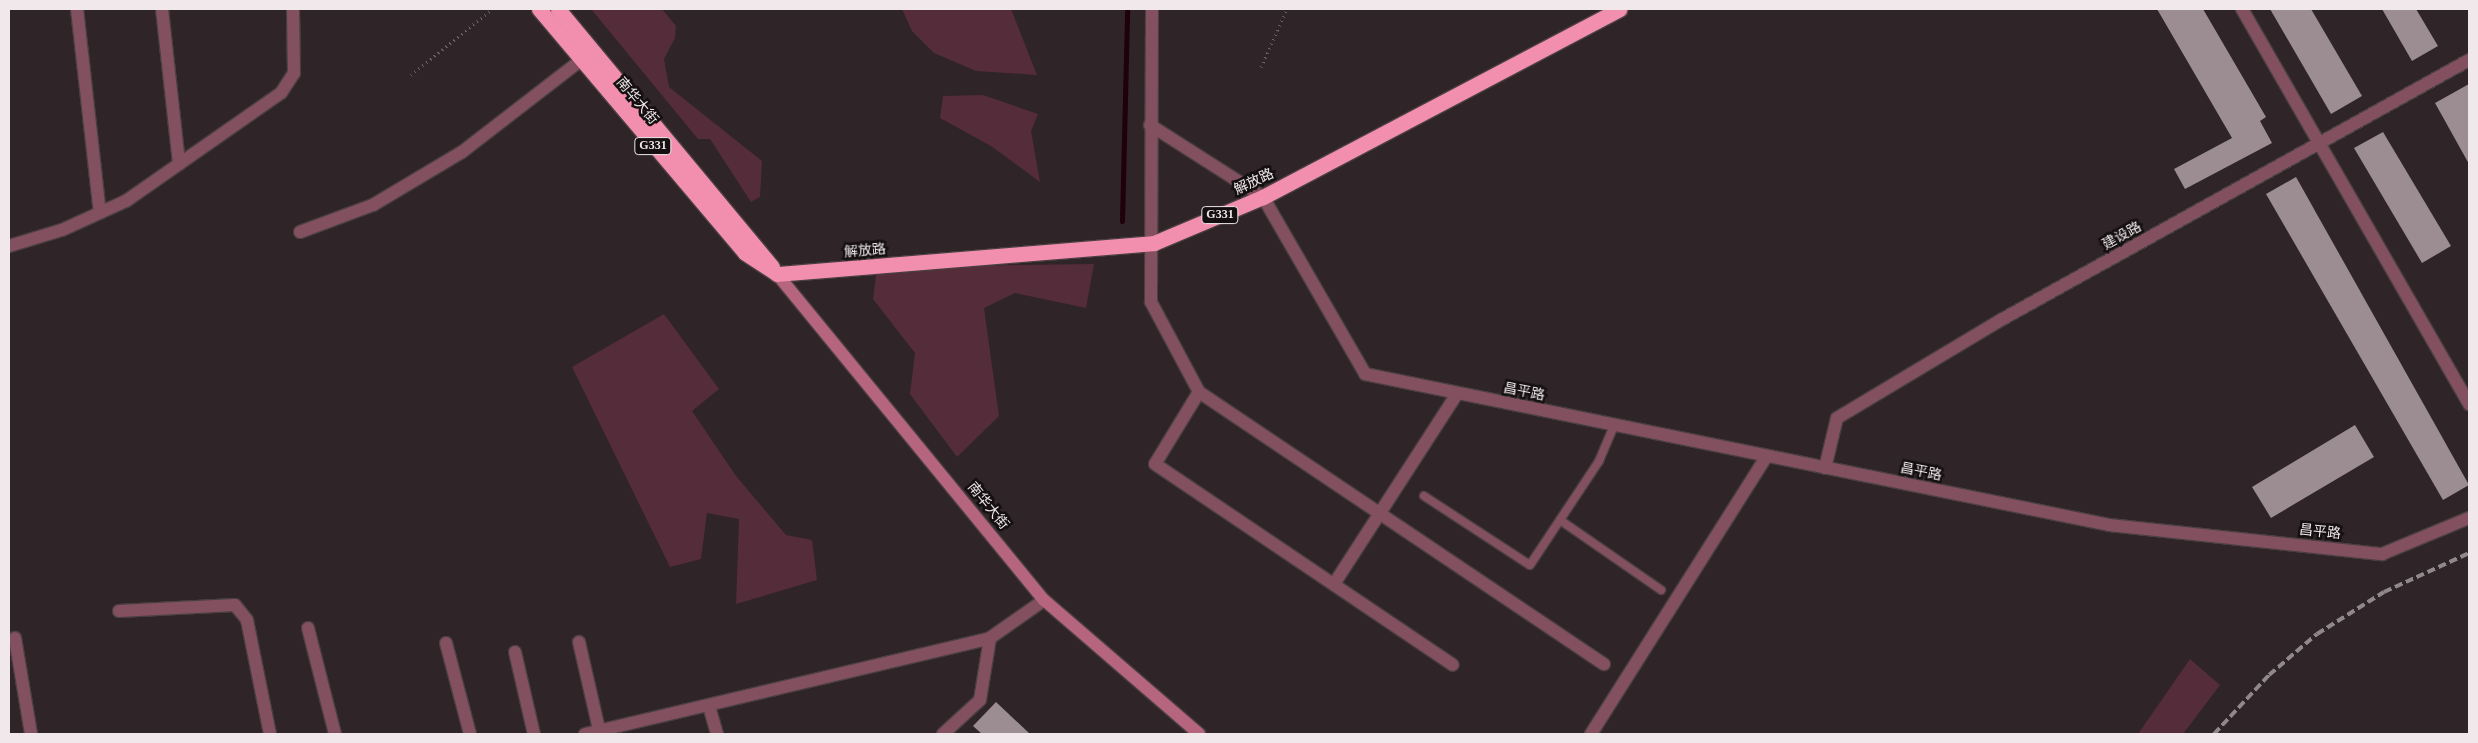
<!DOCTYPE html>
<html>
<head>
<meta charset="utf-8">
<style>
  body { margin:0 }
  #map { position:relative; width:2478px; height:743px; overflow:hidden; background:#2f2427; font-family:"Times New Roman","Noto Sans SC",serif }
  div>[style] { position:absolute }
  [style*='--x'] { left:calc(var(--x)*1px); top:calc(var(--y)*1px); width:calc(var(--w)*1px); rotate:calc(var(--a)*1deg) }
  .green>* { inset:0; background:#552c39 }
  .stream>* { height:5px; margin:-2.5px; padding:0 2.5px; transform-origin:2.5px; border-radius:2.5px; background:#1e010b }
  .building>* { inset:0; background:#9b8d91 }
  .path>* { height:3px; margin-top:-1.5px; transform-origin:0; background:repeating-linear-gradient(90deg,#6c6264 0 1px,transparent 0 5px) }
  .roads { filter:drop-shadow(1px 0 #4a3f42) drop-shadow(-1px 0 #4a3f42) drop-shadow(0 1px #4a3f42) drop-shadow(0 -1px #4a3f42) }
  .lane>* { height:8px; margin:-4px; padding:0 4px; transform-origin:4px; border-radius:4px; background:#83505f }
  .street>* { height:12px; margin:-6px; padding:0 6px; transform-origin:6px; border-radius:6px; background:#83505f }
  .secondary>* { height:12px; margin:-6px; padding:0 6px; transform-origin:6px; border-radius:6px; background:#b6657f }
  .highway>* { height:15px; margin:-7.5px; padding:0 7.5px; transform-origin:7.5px; border-radius:7.5px; background:#f38fae }
  .rail>* { height:4px; margin-top:-2px; transform-origin:0; background:repeating-linear-gradient(90deg,#91888b 0 8px,transparent 0 12px) }
  span { translate:-50% -50%; white-space:nowrap; text-align:center; line-height:1.15; -webkit-text-stroke:5px #140f10; paint-order:stroke }
  .shield-label span { padding:1px 4px; background:#140f10; border:1px solid; border-radius:4px; -webkit-text-stroke-width:0 }
  .shield-label { font-size:12px; color:#f0e8ea; font-weight:700 }
  .street-label { font-size:14px; color:#f0e8ea }
  .frame { position:absolute; inset:0; border:10px solid #f0e8ea; pointer-events:none }
</style>
</head>
<body>
<div id="map">
  <div class="green">
    <i style="clip-path:polygon(591px 9px,662px 9px,676px 26px,675px 38px,664px 59px,669px 87px,762px 161px,760px 197px,751px 202px,710px 139px,698px 139px)"></i>
    <i style="clip-path:polygon(902px 9px,1011px 9px,1037px 75px,976px 71px,934px 53px,912px 31px)"></i>
    <i style="clip-path:polygon(983px 95px,1038px 114px,1031px 131px,1040px 182px,991px 146px,940px 118px,943px 96px)"></i>
    <i style="clip-path:polygon(1094px 264px,1086px 308px,1015px 293px,984px 308px,999px 416px,957px 457px,910px 394px,915px 353px,873px 299px,877px 267px)"></i>
    <i style="clip-path:polygon(664px 314px,719px 389px,692px 411px,736px 476px,786px 535px,812px 540px,817px 580px,736px 604px,739px 519px,707px 513px,701px 559px,670px 567px,572px 367px)"></i>
    <i style="clip-path:polygon(2190px 659px,2220px 685px,2183px 734px,2138px 734px)"></i>
  </div>
  <div class="stream">
    <i style="--x:1122;--y:221;--w:212;--a:-88.6"></i>
  </div>
  <div class="building">
    <i style="clip-path:polygon(2157px 9px,2203px 9px,2266px 117px,2260px 121px,2272px 143px,2185px 189px,2174px 169px,2232px 138px)"></i>
    <i style="clip-path:polygon(2270px 9px,2311px 9px,2362px 96px,2331px 114px)"></i>
    <i style="clip-path:polygon(2382px 9px,2416px 9px,2438px 46px,2412px 61px)"></i>
    <i style="clip-path:polygon(2469px 84px,2469px 164px,2435px 103px)"></i>
    <i style="clip-path:polygon(2383px 132px,2451px 246px,2422px 263px,2354px 148px)"></i>
    <i style="clip-path:polygon(2296px 177px,2469px 485px,2443px 500px,2266px 194px)"></i>
    <i style="clip-path:polygon(2355px 425px,2374px 457px,2271px 518px,2252px 487px)"></i>
    <i style="clip-path:polygon(996px 702px,1030px 734px,982px 734px,973px 726px)"></i>
  </div>
  <div class="path">
    <i style="--x:1261;--y:67;--w:64;--a:-65.9"></i>
    <i style="--x:411;--y:75;--w:104;--a:-39.2"></i>
  </div>
  <div class="roads">
    <div class="lane">
      <i style="--x:1424;--y:496;--w:126;--a:33.1"></i>
      <i style="--x:1530;--y:565;--w:125;--a:-56.4"></i>
      <i style="--x:1599;--y:461;--w:39;--a:-67"></i>
      <i style="--x:1560;--y:520;--w:123;--a:34.7"></i>
    </div>
    <div class="street">
      <i style="--x:77;--y:9;--w:205;--a:83.6"></i>
      <i style="--x:162;--y:9;--w:156;--a:83.7"></i>
      <i style="--x:1152;--y:9;--w:293;--a:90.2"></i>
      <i style="--x:1151;--y:302;--w:102;--a:61.9"></i>
      <i style="--x:1199;--y:392;--w:488;--a:33.9"></i>
      <i style="--x:2242;--y:9;--w:456;--a:60.1"></i>
      <i style="--x:1150;--y:125;--w:134;--a:32.5"></i>
      <i style="--x:1263;--y:197;--w:204;--a:60"></i>
      <i style="--x:1365;--y:374;--w:759;--a:11.47"></i>
      <i style="--x:2109;--y:525;--w:275;--a:6.1"></i>
      <i style="--x:2382;--y:554;--w:94;--a:-22.5"></i>
      <i style="--x:300;--y:232;--w:78;--a:-20.3"></i>
      <i style="--x:373;--y:205;--w:104;--a:-30.8"></i>
      <i style="--x:462;--y:152;--w:160;--a:-37.7"></i>
      <i style="--x:9;--y:246;--w:55;--a:-16.8"></i>
      <i style="--x:62;--y:230;--w:70;--a:-24.4"></i>
      <i style="--x:126;--y:201;--w:189;--a:-34.9"></i>
      <i style="--x:281;--y:93;--w:24;--a:-57"></i>
      <i style="--x:294;--y:73;--w:64;--a:-90.9"></i>
      <i style="--x:1199;--y:392;--w:84;--a:121.4"></i>
      <i style="--x:1155;--y:464;--w:359;--a:34"></i>
      <i style="--x:1825;--y:468;--w:51;--a:-76.5"></i>
      <i style="--x:1837;--y:418;--w:189;--a:-30.9"></i>
      <i style="--x:1999;--y:321;--w:538;--a:-29.04"></i>
      <i style="--x:1334;--y:584;--w:226;--a:-57.1"></i>
      <i style="--x:119;--y:611;--w:116;--a:-3"></i>
      <i style="--x:235;--y:605;--w:19;--a:51"></i>
      <i style="--x:247;--y:620;--w:116;--a:78.6"></i>
      <i style="--x:308;--y:628;--w:109;--a:75.7"></i>
      <i style="--x:15;--y:638;--w:97;--a:80.5"></i>
      <i style="--x:579;--y:642;--w:94;--a:77.1"></i>
      <i style="--x:446;--y:643;--w:94;--a:75.2"></i>
      <i style="--x:515;--y:652;--w:84;--a:77"></i>
      <i style="--x:709;--y:706;--w:29;--a:74"></i>
      <i style="--x:585;--y:734;--w:416;--a:-13.3"></i>
      <i style="--x:990;--y:638;--w:66;--a:-35.1"></i>
      <i style="--x:943;--y:734;--w:50;--a:-42.6"></i>
      <i style="--x:980;--y:700;--w:63;--a:-80.8"></i>
      <i style="--x:1591;--y:734;--w:329;--a:-57.7"></i>
    </div>
    <div class="secondary">
      <i style="--x:777;--y:274;--w:421;--a:50.7"></i>
      <i style="--x:1044;--y:600;--w:205;--a:40.8"></i>
    </div>
    <div class="highway">
      <i style="--x:539;--y:9;--w:319;--a:49.8"></i>
      <i style="--x:745;--y:253;--w:38;--a:33"></i>
      <i style="--x:558;--y:9;--w:335;--a:50.3"></i>
      <i style="--x:777;--y:274;--w:378;--a:-4.7"></i>
      <i style="--x:1154;--y:243;--w:118;--a:-22.9"></i>
      <i style="--x:1263;--y:197;--w:403;--a:-27.8"></i>
    </div>
  </div>
  <div class="rail">
    <i style="--x:2214;--y:734;--w:81;--a:-47"></i>
    <i style="--x:2269;--y:675;--w:63;--a:-40.5"></i>
    <i style="--x:2317;--y:634;--w:79;--a:-32.1"></i>
    <i style="--x:2384;--y:592;--w:94;--a:-24.6"></i>
  </div>
  <div class="shield-label">
    <span style="left:653px;top:146px">G331</span>
    <span style="left:1220px;top:215px">G331</span>
  </div>
  <div class="street-label">
    <span style="left:637px;top:101px;rotate:50deg">南华大街</span>
    <span style="left:1254px;top:182px;rotate:-25deg">解放路</span>
    <span style="left:2122px;top:236px;rotate:-29deg">建设路</span>
    <span style="left:865px;top:251px;rotate:-5deg">解放路</span>
    <span style="left:1524px;top:392px;rotate:11deg">昌平路</span>
    <span style="left:1921px;top:472px;rotate:11deg">昌平路</span>
    <span style="left:988px;top:506px;rotate:51deg">南华大街</span>
    <span style="left:2320px;top:532px;rotate:6deg">昌平路</span>
  </div>
  <div class="frame"></div>
</div>
</body>
</html>
